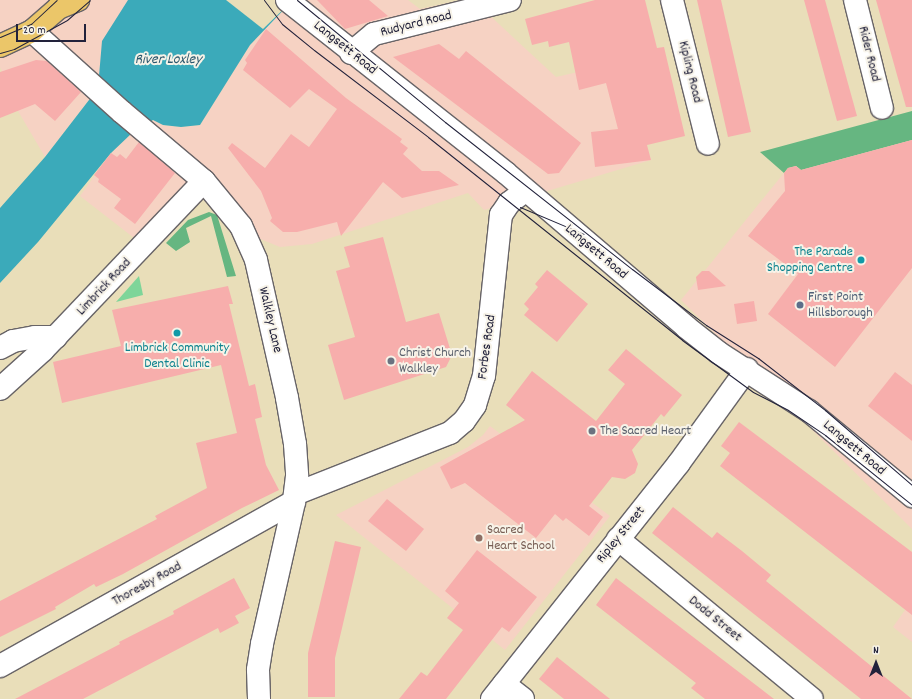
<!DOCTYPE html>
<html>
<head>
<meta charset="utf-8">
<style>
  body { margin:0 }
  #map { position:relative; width:912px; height:699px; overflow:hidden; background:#e9deb9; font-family:Dekko,sans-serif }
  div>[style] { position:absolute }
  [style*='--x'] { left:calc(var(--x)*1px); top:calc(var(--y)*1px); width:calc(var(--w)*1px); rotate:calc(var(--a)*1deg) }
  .built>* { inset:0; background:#f6d2c3 }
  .green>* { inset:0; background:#7ed599 }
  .forest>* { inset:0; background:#66b681 }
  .water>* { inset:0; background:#3baaba }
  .pier>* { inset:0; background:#e9deb9 }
  .building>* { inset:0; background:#f7aeac }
  .roads { filter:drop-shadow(1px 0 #686467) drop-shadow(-1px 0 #686467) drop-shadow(0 1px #686467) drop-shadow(0 -1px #686467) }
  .minor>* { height:22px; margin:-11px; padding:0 11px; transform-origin:11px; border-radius:11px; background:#fff }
  .major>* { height:22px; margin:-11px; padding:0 11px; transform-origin:11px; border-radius:11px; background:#ebc669 }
  .tram>* { height:1px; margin:-0.5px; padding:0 0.5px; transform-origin:0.5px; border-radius:0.5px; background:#22223b }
  .dots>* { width:11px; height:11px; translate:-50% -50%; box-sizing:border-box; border:2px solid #f7f3e8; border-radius:50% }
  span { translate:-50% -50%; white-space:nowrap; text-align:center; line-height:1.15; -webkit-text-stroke:4px #f7f3e8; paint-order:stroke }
  .street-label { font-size:14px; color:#22223b }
  .culture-label { font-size:14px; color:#0d838f }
  .right { translate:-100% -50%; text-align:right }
  .service-label { font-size:14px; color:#4e5e75 }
  .left { translate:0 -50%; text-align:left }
  .worship-label { font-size:14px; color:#5b616d }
  .education-label { font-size:14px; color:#785e54 }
  .water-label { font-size:15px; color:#2c586e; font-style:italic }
  .north { position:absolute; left:856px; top:643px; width:40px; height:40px; -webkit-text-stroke:3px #f7f3e8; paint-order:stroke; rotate:0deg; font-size:11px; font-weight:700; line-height:16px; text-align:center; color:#22223b }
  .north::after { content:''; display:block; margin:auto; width:14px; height:18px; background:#22223b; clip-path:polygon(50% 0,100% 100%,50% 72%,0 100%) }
  .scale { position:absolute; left:16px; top:24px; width:70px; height:18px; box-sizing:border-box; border:2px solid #22223b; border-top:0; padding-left:5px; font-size:12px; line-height:14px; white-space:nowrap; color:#22223b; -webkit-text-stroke:3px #f7f3e8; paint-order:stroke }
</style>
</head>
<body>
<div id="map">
  <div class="built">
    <i style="clip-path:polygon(0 0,128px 0,106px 83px,89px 100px,45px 157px,18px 111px,0 67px)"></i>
    <i style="clip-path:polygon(293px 0,408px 0,420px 9px,461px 0,473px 0,556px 77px,622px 62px,651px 160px,484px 210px,468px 193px,312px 244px,280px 247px,258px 238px,205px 198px,138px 241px,80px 196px,111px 153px,132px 133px,153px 120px,163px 125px,181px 127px,200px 125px,250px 45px)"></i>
    <i style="clip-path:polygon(912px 140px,912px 529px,681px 300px,788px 168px,796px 166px,802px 170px)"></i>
    <i style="clip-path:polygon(490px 426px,610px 516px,505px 650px,336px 515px,468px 447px,483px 435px)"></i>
    <i style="clip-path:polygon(912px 600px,912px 642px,893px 627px)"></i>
  </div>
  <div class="green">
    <i style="clip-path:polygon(139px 276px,143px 295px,116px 302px)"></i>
  </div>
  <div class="forest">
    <i style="clip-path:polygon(912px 111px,912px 140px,801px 170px,796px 166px,788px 168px,784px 173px,760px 152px)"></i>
    <i style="clip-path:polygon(209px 212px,217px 215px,236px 276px,227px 277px,211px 216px,186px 228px,190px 242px,176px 251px,166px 243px,188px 220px)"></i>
  </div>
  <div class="water">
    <i style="clip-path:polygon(128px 0,293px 0,250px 45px,200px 125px,181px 127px,163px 125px,153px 120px,132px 133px,111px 153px,38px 242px,0 283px,0 208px,45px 157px,89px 100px,106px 83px,99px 76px,102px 41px)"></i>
  </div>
  <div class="pier">
    <i style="clip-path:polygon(226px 0,293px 0,263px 29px)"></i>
  </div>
  <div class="building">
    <i style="clip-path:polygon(317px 0,369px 0,388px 16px,345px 29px)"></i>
    <i style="clip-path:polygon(595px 0,645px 0,657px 48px,664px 47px,685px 136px,647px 145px,651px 160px,595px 167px,591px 132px,618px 129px,606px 83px,579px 90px,569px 42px,549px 47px,548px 41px,532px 45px,525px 19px)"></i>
    <i style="clip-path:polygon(697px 0,721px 0,751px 132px,728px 137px)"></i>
    <i style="clip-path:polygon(804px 0,825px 0,857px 116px,837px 121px)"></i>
    <i style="clip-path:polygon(876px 0,912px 0,912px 107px,906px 107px)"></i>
    <i style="clip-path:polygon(266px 29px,346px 98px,402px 139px,400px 142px,408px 148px,403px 154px,422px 171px,439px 171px,459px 185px,402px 198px,383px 182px,341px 236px,337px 222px,297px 232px,283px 232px,270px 221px,272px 218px,261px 191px,228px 148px,232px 143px,265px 168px,291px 134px,309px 147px,337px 109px,309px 89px,290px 108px,243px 70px,247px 63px,245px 60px)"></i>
    <i style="clip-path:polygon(439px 44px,459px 59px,466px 51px,581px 143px,559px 173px,548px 174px,393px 57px)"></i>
    <i style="clip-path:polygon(36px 60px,47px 61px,81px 92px,55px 121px,35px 104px,0 118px,0 72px)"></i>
    <i style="clip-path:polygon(912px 140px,912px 268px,835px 367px,768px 314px,798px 274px,748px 236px,785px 191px,784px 173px,788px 168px,796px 166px,801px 170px)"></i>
    <i style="clip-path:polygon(139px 142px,175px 173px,135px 224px,114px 208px,121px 199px,98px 182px,99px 179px,94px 175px,111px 153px,117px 157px,120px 154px,126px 159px)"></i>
    <i style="clip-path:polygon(383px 237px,406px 322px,439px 313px,452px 355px,446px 367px,344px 400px,328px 345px,355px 337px,336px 271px,350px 267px,344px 247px)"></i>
    <i style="clip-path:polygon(547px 270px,588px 304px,557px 342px,524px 315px,529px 309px,524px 304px,538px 287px,535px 284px)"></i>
    <i style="clip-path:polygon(702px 271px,709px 271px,726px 286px,698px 290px,696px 277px)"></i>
    <i style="clip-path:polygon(228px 286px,233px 304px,229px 304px,249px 386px,255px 384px,262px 417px,255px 419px,266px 465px,279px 490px,242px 508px,123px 574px,96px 587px,94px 584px,55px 607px,56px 609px,0 637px,0 601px,157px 519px,155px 516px,207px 488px,196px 443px,237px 433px,221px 365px,62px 403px,53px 362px,121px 346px,112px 310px)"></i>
    <i style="clip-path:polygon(754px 301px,757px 321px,737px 324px,734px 304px)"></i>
    <i style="clip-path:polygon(626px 349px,682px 395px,664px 417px,661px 414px,632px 450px,638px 464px,635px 473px,625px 479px,612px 477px,589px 506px,603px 517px,589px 536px,566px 518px,563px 521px,555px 514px,536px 538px,465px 483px,451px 489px,440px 467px,525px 420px,506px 405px,532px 371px,596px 421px,625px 384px,608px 370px)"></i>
    <i style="clip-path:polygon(895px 372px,912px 385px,912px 441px,868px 406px)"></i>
    <i style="clip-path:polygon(739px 422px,912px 552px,912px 615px,720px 466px,730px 453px,721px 446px)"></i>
    <i style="clip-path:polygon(387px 499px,424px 529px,406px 551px,368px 521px)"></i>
    <i style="clip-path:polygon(673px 507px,712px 538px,717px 532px,742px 551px,771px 575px,766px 581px,912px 699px,861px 699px,652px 533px)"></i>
    <i style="clip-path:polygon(335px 541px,361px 547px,335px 658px,335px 697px,308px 697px,308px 653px)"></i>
    <i style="clip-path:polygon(477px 550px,537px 597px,509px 632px,502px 627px,446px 699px,399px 699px,421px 672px,427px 676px,463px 630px,447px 618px,459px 603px,445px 591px)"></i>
    <i style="clip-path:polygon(234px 578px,250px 608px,235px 616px,239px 623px,220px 633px,218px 628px,83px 699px,15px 699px,120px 644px,119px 642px,174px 614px,173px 611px)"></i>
    <i style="clip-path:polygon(616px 578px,774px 699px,705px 699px,691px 688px,696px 683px,596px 605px)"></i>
    <i style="clip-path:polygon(557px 657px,610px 699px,564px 699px,539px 679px)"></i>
  </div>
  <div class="roads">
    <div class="minor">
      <i style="--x:287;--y:0;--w:279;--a:38.3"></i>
      <i style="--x:506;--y:173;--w:237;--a:40.5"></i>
      <i style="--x:686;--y:327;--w:42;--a:38.2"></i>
      <i style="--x:719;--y:353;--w:107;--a:32.8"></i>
      <i style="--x:809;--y:411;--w:134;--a:39.5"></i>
      <i style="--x:672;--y:0;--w:148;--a:76"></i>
      <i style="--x:855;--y:0;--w:111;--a:76"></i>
      <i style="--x:32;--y:31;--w:121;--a:42"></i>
      <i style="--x:122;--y:112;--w:107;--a:40.1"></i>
      <i style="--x:204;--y:181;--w:58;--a:50.6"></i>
      <i style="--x:241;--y:226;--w:37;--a:66"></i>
      <i style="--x:256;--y:260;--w:141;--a:77.3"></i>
      <i style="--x:287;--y:398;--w:47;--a:80.1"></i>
      <i style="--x:295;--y:444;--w:32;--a:86"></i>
      <i style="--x:297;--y:476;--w:26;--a:97"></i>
      <i style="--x:294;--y:502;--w:146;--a:102.7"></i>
      <i style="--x:262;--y:644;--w:26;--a:99"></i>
      <i style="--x:258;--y:670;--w:29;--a:88"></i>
      <i style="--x:351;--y:53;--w:30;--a:-40"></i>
      <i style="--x:374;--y:34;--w:140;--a:-14"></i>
      <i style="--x:0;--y:348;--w:15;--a:-28"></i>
      <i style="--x:13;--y:341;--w:22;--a:-10"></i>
      <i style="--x:35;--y:337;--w:21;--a:0"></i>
      <i style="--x:0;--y:389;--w:58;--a:-42.2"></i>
      <i style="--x:43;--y:350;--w:233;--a:-46.4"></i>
      <i style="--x:295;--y:494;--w:167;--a:-21.5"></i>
      <i style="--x:450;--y:433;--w:18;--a:-41"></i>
      <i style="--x:464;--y:421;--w:19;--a:-55"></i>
      <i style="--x:475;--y:405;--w:30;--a:-73"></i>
      <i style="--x:484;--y:376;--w:162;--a:-84"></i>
      <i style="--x:501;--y:215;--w:14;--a:-56"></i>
      <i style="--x:509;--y:203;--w:20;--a:-37"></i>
      <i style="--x:618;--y:539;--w:251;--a:39.5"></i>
      <i style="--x:0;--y:666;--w:337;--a:-29.2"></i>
      <i style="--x:504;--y:684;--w:24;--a:38"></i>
      <i style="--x:492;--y:699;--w:301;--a:-51.6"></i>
      <i style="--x:679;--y:463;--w:116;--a:-54.1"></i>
    </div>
    <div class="major">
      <i style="--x:0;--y:46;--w:35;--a:-25"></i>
      <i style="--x:32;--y:31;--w:35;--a:-41"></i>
      <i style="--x:58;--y:8;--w:22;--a:-22"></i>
    </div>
  </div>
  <div class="tram">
    <i style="--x:264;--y:0;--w:30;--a:53"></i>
    <i style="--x:282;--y:24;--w:41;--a:39.1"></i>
    <i style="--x:314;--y:50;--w:143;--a:37.3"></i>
    <i style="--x:428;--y:137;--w:325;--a:38.6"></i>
    <i style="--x:682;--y:340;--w:88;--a:36.2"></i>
    <i style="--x:753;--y:392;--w:39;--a:27"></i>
    <i style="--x:788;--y:410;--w:45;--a:34"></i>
    <i style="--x:825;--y:435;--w:112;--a:38.8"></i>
    <i style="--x:297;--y:0;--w:192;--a:39.5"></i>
    <i style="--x:445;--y:122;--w:238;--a:38.2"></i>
    <i style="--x:632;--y:269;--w:93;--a:37.1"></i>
    <i style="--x:706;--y:325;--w:62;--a:32.4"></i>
    <i style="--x:758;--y:358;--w:85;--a:37.8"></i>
    <i style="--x:825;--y:410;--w:115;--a:40.8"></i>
    <i style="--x:0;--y:37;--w:34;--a:-23"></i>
    <i style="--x:31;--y:24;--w:35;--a:-43"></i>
    <i style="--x:0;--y:53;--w:15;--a:-16"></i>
    <i style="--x:14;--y:49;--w:60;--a:-28.7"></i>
    <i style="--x:67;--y:20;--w:30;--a:-41"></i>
    <i style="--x:520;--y:207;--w:69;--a:22.9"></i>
  </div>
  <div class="dots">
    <i style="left:861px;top:260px;background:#0f9aa8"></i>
    <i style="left:800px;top:305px;background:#5c6f8a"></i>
    <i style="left:177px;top:333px;background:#0f9aa8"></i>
    <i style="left:391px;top:361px;background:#6b7280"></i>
    <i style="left:592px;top:431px;background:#6b7280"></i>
    <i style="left:479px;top:538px;background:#8d6e63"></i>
  </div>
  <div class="street-label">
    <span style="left:416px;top:24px;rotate:-14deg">Rudyard Road</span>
    <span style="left:345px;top:48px;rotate:39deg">Langsett Road</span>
    <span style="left:869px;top:54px;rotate:76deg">Rider Road</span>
    <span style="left:690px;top:72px;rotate:76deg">Kipling Road</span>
    <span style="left:596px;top:252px;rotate:40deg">Langsett Road</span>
    <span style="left:104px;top:287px;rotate:-47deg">Limbrick Road</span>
    <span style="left:270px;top:320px;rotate:77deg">Walkley Lane</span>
    <span style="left:487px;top:347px;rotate:-82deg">Forbes Road</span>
    <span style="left:854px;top:448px;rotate:40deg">Langsett Road</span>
    <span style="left:621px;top:535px;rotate:-51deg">Ripley Street</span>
    <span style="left:147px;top:584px;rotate:-29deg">Thoresby Road</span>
    <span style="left:715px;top:619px;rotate:39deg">Dodd Street</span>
  </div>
  <div class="culture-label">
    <span class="right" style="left:853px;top:260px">The Parade<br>Shopping Centre</span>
    <span style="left:177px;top:356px">Limbrick Community<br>Dental Clinic</span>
  </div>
  <div class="service-label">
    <span class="left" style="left:808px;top:305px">First Point<br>Hillsborough</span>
  </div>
  <div class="worship-label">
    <span class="left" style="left:399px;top:361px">Christ Church<br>Walkley</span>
    <span class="left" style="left:600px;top:431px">The Sacred Heart</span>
  </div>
  <div class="education-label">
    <span class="left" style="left:487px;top:538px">Sacred<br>Heart School</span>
  </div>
  <div class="water-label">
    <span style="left:168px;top:61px">River Loxley</span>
  </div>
  <div class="north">N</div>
  <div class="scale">20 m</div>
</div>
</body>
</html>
